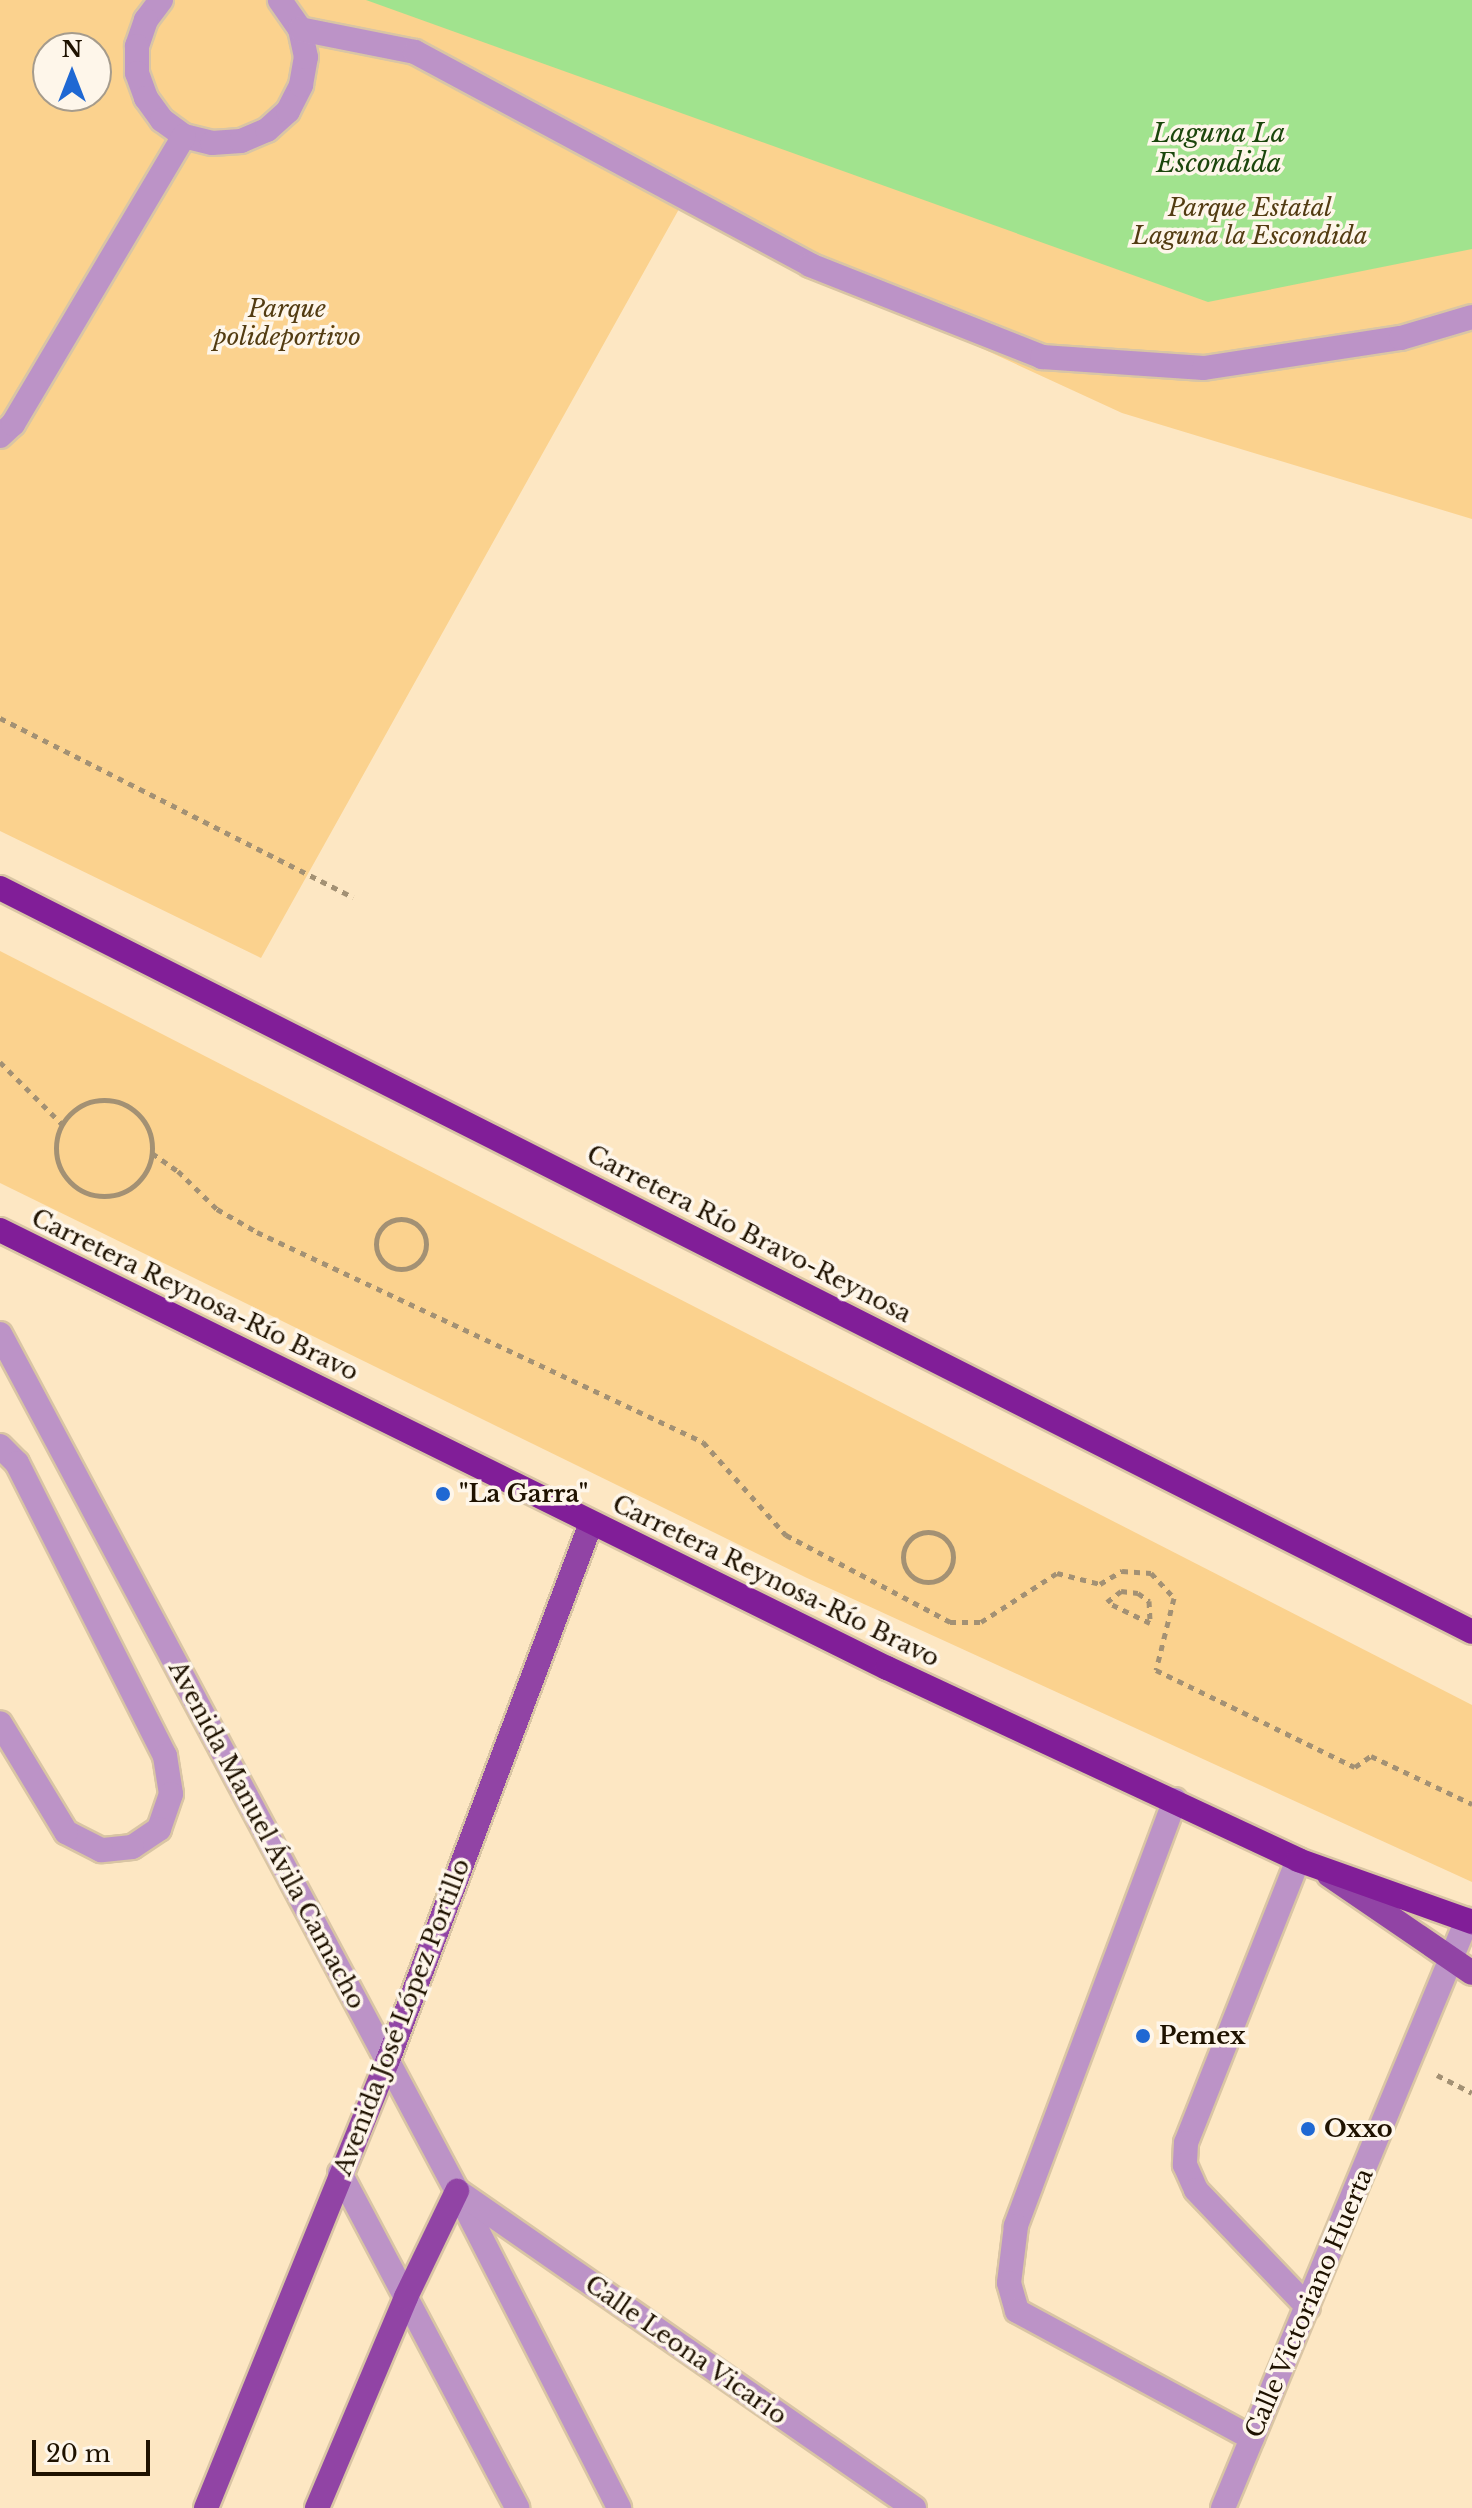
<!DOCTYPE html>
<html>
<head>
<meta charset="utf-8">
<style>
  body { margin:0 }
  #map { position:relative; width:1472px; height:2508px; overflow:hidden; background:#fde7c3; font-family:"Libre Baskerville",serif }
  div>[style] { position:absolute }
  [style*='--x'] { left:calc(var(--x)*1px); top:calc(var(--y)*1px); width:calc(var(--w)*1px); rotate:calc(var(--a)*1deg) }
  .green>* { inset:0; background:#fbd28e }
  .water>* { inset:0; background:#a1e38e }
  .path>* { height:5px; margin-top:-2.5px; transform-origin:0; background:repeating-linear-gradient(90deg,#a39174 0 6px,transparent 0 12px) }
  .path>.ring { margin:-2.5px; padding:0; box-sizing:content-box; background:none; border:5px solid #a39174; border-radius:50% }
  .roads { filter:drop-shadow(2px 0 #d9c5a4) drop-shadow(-2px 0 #d9c5a4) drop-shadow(0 2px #d9c5a4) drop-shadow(0 -2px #d9c5a4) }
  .minor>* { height:24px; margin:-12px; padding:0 12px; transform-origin:12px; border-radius:12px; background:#bc93c7 }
  .major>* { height:24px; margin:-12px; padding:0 12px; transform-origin:12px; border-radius:12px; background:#9144a5 }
  .highway>* { height:24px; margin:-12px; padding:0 12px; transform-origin:12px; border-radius:12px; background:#811e98 }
  .dots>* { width:22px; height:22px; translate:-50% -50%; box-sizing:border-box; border:4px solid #fef6ea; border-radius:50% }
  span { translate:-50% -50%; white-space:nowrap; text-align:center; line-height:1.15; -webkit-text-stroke:7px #fef6ea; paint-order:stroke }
  .park-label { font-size:24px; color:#533c12; font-style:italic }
  .street-label { font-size:24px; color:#1f1200 }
  .poi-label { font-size:24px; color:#1f1200; font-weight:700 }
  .left { translate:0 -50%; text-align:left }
  .water-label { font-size:26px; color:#1b460c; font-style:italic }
  .north { position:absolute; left:32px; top:32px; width:80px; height:80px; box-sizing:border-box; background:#fef6ea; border:2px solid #a59b8c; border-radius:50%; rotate:0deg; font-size:22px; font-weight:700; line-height:32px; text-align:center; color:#1f1200 }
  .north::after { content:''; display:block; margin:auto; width:28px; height:36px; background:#1f68d3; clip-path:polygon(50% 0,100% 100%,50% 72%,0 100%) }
  .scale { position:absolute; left:32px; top:2440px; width:118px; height:36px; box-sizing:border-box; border:4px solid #1f1200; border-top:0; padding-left:10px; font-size:24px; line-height:28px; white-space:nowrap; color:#1f1200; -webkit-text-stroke:6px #fef6ea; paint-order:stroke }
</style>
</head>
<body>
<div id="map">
  <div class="green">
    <i style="clip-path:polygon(evenodd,0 0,1472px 0,1472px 519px,1122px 413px,679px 209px,261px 958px,0 831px,0 0,48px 48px,96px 48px,96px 96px,48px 96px,48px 48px)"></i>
    <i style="clip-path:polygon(0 951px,1472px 1705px,1472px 1882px,807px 1578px,0 1183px)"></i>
  </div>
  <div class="water">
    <i style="clip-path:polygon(366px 0,1472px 0,1472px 249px,1208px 302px)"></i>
  </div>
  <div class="path">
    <i style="--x:0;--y:718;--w:396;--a:26.9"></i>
    <i style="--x:0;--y:1062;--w:88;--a:45"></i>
    <i class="ring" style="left:56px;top:1100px;width:91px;height:91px"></i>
    <i style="--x:152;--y:1153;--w:32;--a:35"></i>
    <i style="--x:178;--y:1171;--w:54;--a:44.3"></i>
    <i style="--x:217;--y:1209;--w:46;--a:29.9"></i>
    <i style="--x:257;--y:1232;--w:493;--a:25.2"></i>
    <i style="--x:703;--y:1442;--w:125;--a:48.3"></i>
    <i style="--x:786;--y:1535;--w:186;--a:27.9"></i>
    <i style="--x:950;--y:1622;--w:31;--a:0"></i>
    <i style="--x:981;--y:1622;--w:90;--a:-32.8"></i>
    <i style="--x:1057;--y:1573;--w:44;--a:14.3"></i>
    <i style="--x:1100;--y:1584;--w:26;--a:-31"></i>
    <i style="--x:1122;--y:1571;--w:29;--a:4"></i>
    <i style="--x:1151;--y:1573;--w:34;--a:47"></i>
    <i style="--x:1174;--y:1598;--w:74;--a:104"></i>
    <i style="--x:1156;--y:1670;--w:221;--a:26"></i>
    <i style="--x:1355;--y:1767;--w:19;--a:-35"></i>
    <i style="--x:1371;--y:1756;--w:112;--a:25.4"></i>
    <i class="ring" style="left:376px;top:1219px;width:45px;height:45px"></i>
    <i class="ring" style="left:903px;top:1532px;width:45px;height:45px"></i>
    <i style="--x:1121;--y:1591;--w:17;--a:7"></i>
    <i style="--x:1138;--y:1593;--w:14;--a:36"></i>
    <i style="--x:1149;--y:1601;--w:22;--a:87"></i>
    <i style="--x:1150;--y:1623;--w:48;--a:-154"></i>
    <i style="--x:1107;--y:1602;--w:18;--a:-38"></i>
    <i style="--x:1437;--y:2075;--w:39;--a:27"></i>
  </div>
  <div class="roads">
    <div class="minor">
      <i style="--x:161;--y:0;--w:25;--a:127"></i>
      <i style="--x:146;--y:20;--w:28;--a:109"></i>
      <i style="--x:137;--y:46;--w:27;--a:90"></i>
      <i style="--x:137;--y:73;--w:27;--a:70"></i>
      <i style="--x:146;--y:98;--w:27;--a:54"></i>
      <i style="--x:162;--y:120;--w:27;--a:36"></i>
      <i style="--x:184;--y:136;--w:29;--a:14"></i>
      <i style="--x:212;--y:143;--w:29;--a:-4"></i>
      <i style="--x:241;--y:141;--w:28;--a:-23"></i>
      <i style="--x:267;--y:130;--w:28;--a:-42"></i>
      <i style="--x:288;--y:111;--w:29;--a:-63"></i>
      <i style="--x:301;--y:85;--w:28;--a:-80"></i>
      <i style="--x:306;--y:57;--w:29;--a:-102"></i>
      <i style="--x:300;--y:29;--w:35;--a:-125"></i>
      <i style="--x:300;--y:29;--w:117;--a:11.3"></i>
      <i style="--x:415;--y:52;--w:449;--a:28.3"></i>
      <i style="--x:810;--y:265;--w:250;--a:21.6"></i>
      <i style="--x:1042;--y:357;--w:162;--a:3.9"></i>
      <i style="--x:1204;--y:368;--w:199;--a:-8.7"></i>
      <i style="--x:1401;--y:338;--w:74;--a:-16.5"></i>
      <i style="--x:0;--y:436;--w:18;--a:-43"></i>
      <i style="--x:13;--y:424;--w:335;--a:-59.3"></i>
      <i style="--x:0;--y:1334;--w:971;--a:61.93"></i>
      <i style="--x:457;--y:2191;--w:356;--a:62.9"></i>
      <i style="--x:0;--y:1446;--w:24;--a:45"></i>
      <i style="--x:17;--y:1463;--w:328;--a:63.2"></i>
      <i style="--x:165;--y:1756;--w:38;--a:81"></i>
      <i style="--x:171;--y:1794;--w:37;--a:109"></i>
      <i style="--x:159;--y:1829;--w:32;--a:146"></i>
      <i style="--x:132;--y:1847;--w:31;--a:174"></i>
      <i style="--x:101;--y:1850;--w:39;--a:-153"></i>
      <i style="--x:66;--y:1832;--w:127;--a:-121.2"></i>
      <i style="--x:1175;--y:1800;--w:455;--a:110.5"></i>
      <i style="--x:1016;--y:2226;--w:57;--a:97"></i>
      <i style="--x:1009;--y:2283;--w:29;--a:74"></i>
      <i style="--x:1017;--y:2311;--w:267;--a:28.4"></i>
      <i style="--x:1298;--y:1860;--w:304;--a:111.6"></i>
      <i style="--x:1186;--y:2143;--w:22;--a:93"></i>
      <i style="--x:1185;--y:2165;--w:27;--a:66"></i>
      <i style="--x:1196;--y:2190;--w:162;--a:46.3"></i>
      <i style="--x:340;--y:2173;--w:379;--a:62.1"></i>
      <i style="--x:459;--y:2192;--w:554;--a:34.78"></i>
      <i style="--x:1223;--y:2508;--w:637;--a:-67.46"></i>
    </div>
    <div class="major">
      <i style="--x:1329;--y:1875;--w:173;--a:34.4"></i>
      <i style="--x:206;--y:2508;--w:484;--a:-67.9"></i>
      <i style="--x:388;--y:2060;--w:574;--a:-69.29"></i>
      <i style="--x:317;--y:2508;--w:229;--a:-67.1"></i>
      <i style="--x:406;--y:2297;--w:118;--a:-64.3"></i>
    </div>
    <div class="highway">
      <i style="--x:0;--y:888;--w:1649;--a:26.81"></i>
      <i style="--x:0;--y:1230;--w:989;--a:26.28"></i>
      <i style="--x:887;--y:1668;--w:454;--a:25"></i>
      <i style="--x:1298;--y:1860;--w:185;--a:19.6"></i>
    </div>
  </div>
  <div class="dots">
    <i style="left:443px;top:1494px;background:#1f68d3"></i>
    <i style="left:1143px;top:2036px;background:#1f68d3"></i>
    <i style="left:1308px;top:2129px;background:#1f68d3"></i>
  </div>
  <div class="park-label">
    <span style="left:1250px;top:222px">Parque Estatal<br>Laguna la Escondida</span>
    <span style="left:287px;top:323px">Parque<br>polideportivo</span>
  </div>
  <div class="street-label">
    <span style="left:749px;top:1234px;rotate:27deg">Carretera Río Bravo-Reynosa</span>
    <span style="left:195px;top:1295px;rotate:26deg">Carretera Reynosa-Río Bravo</span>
    <span style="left:776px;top:1581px;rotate:26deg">Carretera Reynosa-Río Bravo</span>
    <span style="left:267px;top:1835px;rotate:62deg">Avenida Manuel Ávila Camacho</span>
    <span style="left:402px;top:2017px;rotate:-69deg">Avenida José López Portillo</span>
    <span style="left:1309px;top:2303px;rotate:-67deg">Calle Victoriano Huerta</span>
    <span style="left:686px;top:2350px;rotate:35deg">Calle Leona Vicario</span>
  </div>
  <div class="poi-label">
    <span class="left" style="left:459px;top:1494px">"La Garra"</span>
    <span class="left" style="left:1159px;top:2036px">Pemex</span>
    <span class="left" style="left:1324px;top:2129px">Oxxo</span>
  </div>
  <div class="water-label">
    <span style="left:1219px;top:149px">Laguna La<br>Escondida</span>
  </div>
  <div class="north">N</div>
  <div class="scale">20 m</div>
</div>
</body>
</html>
